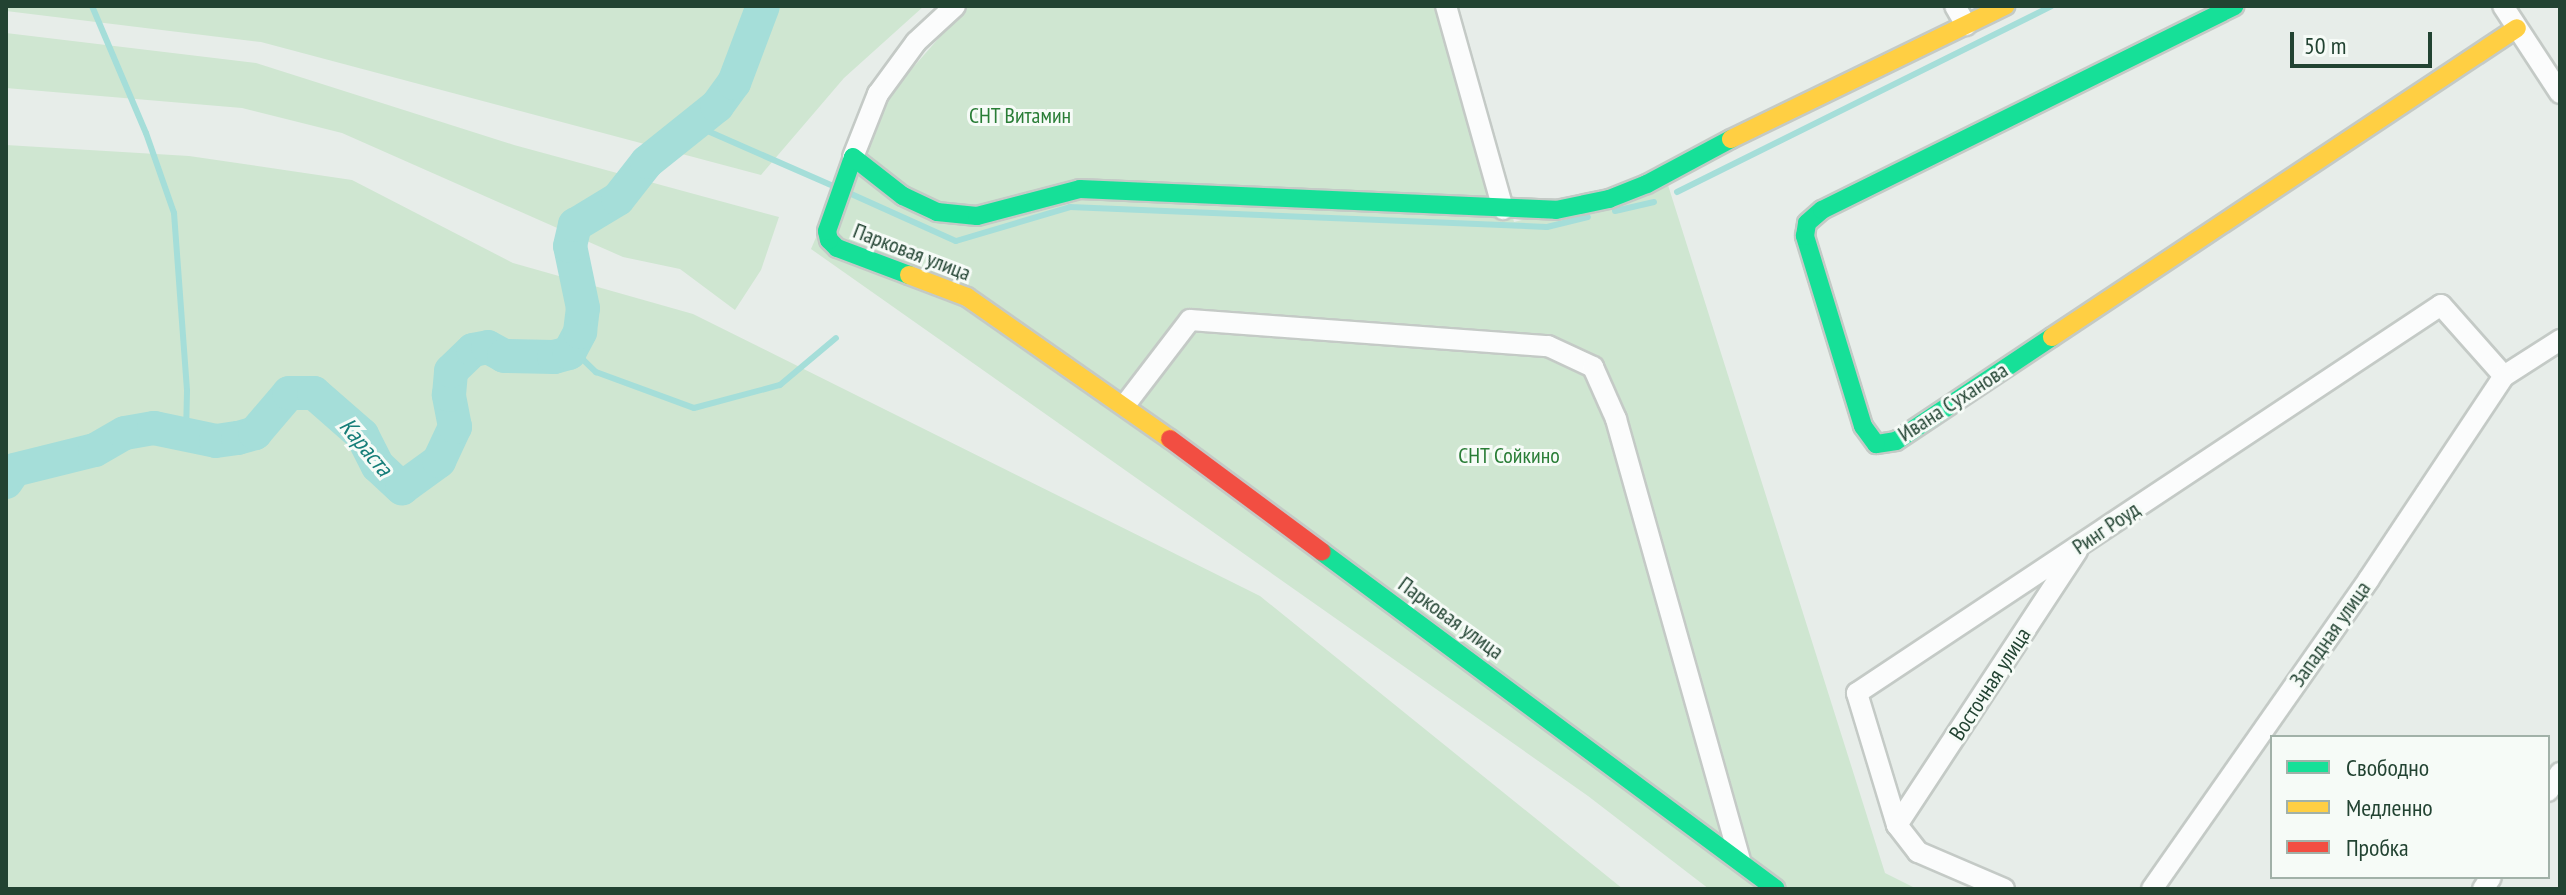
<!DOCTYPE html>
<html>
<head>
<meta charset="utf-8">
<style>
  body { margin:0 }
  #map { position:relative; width:2566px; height:895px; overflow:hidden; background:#e7ede9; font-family:"PT Sans Narrow",sans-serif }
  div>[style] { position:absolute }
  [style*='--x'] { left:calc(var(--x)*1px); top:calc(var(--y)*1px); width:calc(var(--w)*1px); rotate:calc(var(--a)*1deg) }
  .green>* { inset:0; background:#cfe6d1 }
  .stream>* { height:6px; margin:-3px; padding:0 3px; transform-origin:3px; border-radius:3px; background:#a5ded9 }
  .river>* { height:34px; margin:-17px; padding:0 17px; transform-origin:17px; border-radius:17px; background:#a5ded9 }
  .roads { filter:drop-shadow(2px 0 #c4cac6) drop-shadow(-2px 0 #c4cac6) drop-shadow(0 2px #c4cac6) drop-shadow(0 -2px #c4cac6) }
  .street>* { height:20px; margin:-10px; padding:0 10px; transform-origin:10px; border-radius:10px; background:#fbfcfc }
  .fast>* { height:18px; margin:-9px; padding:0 9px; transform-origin:9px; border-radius:9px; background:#16e098 }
  .slow>* { height:18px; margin:-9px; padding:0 9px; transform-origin:9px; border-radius:9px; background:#ffcf43 }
  .jam>* { height:18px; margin:-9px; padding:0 9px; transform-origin:9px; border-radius:9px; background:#f24e42 }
  span { translate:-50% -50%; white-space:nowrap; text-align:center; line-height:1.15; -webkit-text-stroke:6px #f6fbf7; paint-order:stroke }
  .park-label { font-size:22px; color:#297d36 }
  .street-label { font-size:22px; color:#224332 }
  .water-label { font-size:24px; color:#167e79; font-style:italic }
  .frame { position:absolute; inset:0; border:8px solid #224332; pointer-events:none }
  .legend { position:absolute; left:2270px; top:735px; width:280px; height:144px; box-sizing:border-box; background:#f6fbf7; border:2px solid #a1b1a8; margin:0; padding:10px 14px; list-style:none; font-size:24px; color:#224332 }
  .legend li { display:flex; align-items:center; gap:16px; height:40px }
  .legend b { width:40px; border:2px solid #a1b1a8 }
  .scale { position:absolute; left:2290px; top:32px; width:142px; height:36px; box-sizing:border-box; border:4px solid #224332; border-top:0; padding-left:10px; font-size:24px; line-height:28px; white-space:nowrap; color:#224332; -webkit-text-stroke:6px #f6fbf7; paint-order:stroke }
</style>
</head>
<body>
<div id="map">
  <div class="green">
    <i style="clip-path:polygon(6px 6px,924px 6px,844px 78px,761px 175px,261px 42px,6px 11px)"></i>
    <i style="clip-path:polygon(967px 6px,1458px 6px,1514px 222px,1668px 185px,1885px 873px,1917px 889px,1709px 889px,1588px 796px,811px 249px,866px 121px)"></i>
    <i style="clip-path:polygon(6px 33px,256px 63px,514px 145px,779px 217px,761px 270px,735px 310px,680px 269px,623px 257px,342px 133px,242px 108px,6px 88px)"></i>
    <i style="clip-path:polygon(6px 145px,189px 156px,352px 180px,513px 263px,693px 314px,1260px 596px,1623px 889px,6px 889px)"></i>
  </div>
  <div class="stream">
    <i style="--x:92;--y:6;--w:138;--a:67"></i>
    <i style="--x:146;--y:133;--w:85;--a:70.7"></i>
    <i style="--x:174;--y:213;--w:178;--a:85.8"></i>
    <i style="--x:187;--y:391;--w:43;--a:91.3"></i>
    <i style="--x:694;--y:125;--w:152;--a:23.7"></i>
    <i style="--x:1677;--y:192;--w:418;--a:-26.4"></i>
    <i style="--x:849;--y:193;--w:117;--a:24.2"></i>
    <i style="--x:956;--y:241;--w:119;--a:-16.6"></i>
    <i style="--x:1070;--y:207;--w:477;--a:2.4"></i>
    <i style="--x:1547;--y:227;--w:42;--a:-13.7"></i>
    <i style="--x:1615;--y:211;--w:40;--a:-13"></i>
    <i style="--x:571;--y:348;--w:35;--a:44"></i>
    <i style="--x:596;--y:372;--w:104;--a:20.2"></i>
    <i style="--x:694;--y:408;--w:89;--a:-15"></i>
    <i style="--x:780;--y:385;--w:73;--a:-40"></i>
  </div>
  <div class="river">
    <i style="--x:6;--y:482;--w:14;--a:-56"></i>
    <i style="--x:14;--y:470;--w:83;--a:-13.9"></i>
    <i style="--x:95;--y:450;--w:34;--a:-30"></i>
    <i style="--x:125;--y:433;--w:29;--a:-10"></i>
    <i style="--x:154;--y:428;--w:63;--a:11.8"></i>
    <i style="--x:216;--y:441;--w:22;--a:-8"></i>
    <i style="--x:238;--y:438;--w:18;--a:-16"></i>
    <i style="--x:255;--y:433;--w:52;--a:-49.6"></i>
    <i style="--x:289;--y:393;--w:25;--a:0"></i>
    <i style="--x:314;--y:393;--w:64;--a:41.2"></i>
    <i style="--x:362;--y:435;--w:35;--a:63"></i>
    <i style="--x:378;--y:466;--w:33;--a:43"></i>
    <i style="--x:402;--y:488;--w:46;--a:-36.1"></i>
    <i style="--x:439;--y:461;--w:38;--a:-65"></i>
    <i style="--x:455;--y:427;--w:33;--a:-101"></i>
    <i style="--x:449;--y:395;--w:24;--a:-85"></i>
    <i style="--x:451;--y:371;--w:30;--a:-44"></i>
    <i style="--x:473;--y:350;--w:15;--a:-11"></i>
    <i style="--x:488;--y:347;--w:18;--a:29"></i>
    <i style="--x:504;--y:356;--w:50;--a:1.1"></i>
    <i style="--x:554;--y:357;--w:16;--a:-15"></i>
    <i style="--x:569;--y:353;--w:24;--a:-62"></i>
    <i style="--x:580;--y:332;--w:24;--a:-83"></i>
    <i style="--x:583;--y:308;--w:63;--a:-101.8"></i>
    <i style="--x:570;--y:246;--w:22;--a:-77"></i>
    <i style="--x:575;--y:225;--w:50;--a:-31.2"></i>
    <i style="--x:618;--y:199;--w:47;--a:-51.9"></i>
    <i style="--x:647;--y:162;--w:90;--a:-38.7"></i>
    <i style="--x:717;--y:106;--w:29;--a:-54"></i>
    <i style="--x:734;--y:83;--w:82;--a:-69.4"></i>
  </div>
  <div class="roads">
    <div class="street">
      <i style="--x:1446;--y:6;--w:211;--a:74.3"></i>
      <i style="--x:1955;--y:6;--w:22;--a:60"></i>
      <i style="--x:2503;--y:6;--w:104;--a:56.8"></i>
      <i style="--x:853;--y:157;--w:68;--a:-68.4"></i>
      <i style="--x:878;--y:94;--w:64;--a:-53.8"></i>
      <i style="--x:916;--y:42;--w:53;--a:-42.7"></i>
      <i style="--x:1125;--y:405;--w:107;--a:-52.6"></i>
      <i style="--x:1190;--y:320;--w:359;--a:4.2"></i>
      <i style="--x:1548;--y:346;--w:50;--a:25"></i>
      <i style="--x:1593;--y:367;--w:57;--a:66.1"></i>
      <i style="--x:1616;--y:419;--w:458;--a:74.3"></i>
      <i style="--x:2548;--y:791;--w:22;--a:-56"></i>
      <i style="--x:1897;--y:825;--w:328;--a:-56.7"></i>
      <i style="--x:2004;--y:889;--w:94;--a:-156.7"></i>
      <i style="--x:1918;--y:852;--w:34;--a:-128"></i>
      <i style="--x:1897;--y:825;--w:138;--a:-106.9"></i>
      <i style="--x:1857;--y:693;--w:701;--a:-33.6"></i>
      <i style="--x:2441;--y:305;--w:95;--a:48.4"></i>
      <i style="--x:2504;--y:376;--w:67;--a:-32.7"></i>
      <i style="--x:2152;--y:889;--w:378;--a:-55"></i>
      <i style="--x:2369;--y:579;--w:244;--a:-56.4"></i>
      <i style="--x:2483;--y:889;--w:14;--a:-56"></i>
    </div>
    <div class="fast">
      <i style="--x:909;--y:275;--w:77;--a:-159.4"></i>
      <i style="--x:837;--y:248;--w:11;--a:-135"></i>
      <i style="--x:829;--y:240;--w:9;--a:-103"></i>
      <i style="--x:827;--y:231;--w:78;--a:-70.6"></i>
      <i style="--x:853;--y:157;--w:63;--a:38"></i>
      <i style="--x:903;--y:196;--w:38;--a:25"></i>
      <i style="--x:937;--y:212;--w:40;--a:5.7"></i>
      <i style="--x:977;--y:216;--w:106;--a:-14.7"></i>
      <i style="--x:1080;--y:189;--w:476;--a:2.5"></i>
      <i style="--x:1556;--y:210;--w:54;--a:-11.7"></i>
      <i style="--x:1609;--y:199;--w:41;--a:-21.5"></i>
      <i style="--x:1647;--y:184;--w:95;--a:-28.2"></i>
      <i style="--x:2052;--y:337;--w:187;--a:146.3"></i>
      <i style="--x:1896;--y:441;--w:20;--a:171"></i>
      <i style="--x:1876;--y:444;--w:22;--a:-126"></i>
      <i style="--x:1863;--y:426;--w:199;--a:-107"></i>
      <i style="--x:1805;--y:236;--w:13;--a:-81"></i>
      <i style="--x:1807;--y:223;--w:20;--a:-41"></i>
      <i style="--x:1822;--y:210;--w:460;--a:-26.3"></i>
      <i style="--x:1322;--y:552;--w:565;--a:36.59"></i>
    </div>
    <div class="slow">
      <i style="--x:1731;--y:139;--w:305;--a:-25.9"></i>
      <i style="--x:909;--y:275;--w:62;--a:20.8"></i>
      <i style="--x:967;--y:297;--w:248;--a:35"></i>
      <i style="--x:2052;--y:337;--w:558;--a:-33.6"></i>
    </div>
    <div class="jam">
      <i style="--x:1170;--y:439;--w:189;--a:36.6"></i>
    </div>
  </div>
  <div class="park-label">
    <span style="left:1020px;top:116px">СНТ Витамин</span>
    <span style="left:1509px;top:456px">СНТ Сойкино</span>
  </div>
  <div class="street-label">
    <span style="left:912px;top:252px;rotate:21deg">Парковая улица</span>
    <span style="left:1953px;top:402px;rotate:-33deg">Ивана Суханова</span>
    <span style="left:2106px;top:528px;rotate:-34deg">Ринг Роуд</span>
    <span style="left:1451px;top:618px;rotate:36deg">Парковая улица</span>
    <span style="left:2330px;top:634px;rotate:-55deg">Западная улица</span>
    <span style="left:1990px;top:684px;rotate:-57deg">Восточная улица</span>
  </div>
  <div class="water-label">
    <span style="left:366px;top:447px;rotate:50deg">Караста</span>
  </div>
  <div class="frame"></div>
  <ul class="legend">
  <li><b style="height:10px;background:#16e098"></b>Свободно</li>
  <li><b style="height:10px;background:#ffcf43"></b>Медленно</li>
  <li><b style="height:10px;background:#f24e42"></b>Пробка</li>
  </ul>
  <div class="scale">50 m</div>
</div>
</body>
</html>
